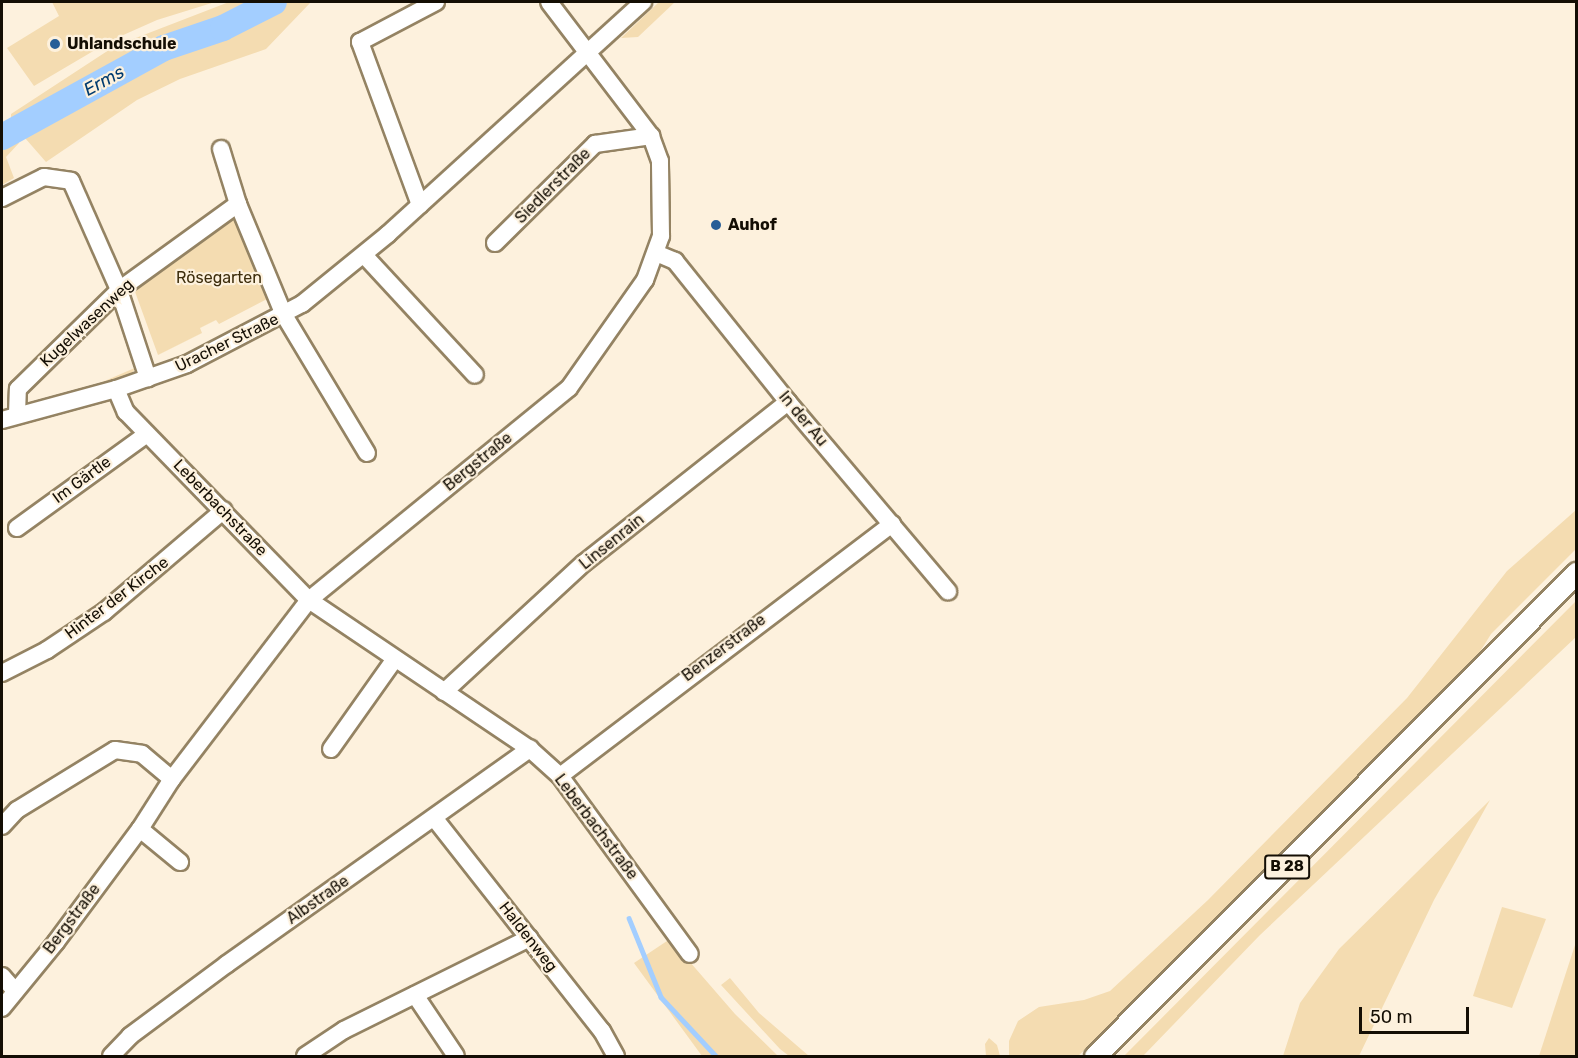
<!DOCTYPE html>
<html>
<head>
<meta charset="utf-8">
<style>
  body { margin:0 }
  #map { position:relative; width:1578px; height:1058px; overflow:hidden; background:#fdf1dd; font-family:Rubik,sans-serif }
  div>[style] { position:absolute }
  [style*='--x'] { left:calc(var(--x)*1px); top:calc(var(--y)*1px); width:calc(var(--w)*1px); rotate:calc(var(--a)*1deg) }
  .green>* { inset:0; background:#f4dcb1 }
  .stream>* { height:4.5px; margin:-2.25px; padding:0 2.25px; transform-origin:2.25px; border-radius:2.25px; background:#a3ceff }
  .river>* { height:26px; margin:-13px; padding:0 13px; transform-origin:13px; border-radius:13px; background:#a3ceff }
  .roads { filter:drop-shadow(2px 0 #948363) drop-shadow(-2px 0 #948363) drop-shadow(0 2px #948363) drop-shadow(0 -2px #948363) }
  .minor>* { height:16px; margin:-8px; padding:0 8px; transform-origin:8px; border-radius:8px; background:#fff }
  .major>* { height:21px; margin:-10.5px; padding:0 10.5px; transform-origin:10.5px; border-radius:10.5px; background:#fff }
  .dots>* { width:16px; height:16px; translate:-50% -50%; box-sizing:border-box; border:3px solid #fdf1dd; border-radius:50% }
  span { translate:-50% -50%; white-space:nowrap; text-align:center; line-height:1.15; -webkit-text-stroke:4.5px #fdf1dd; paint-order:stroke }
  .shield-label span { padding:2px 4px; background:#fdf1dd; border:2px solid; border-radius:4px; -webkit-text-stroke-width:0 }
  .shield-label { font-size:15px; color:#140e04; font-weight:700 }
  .poi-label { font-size:16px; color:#140e04; font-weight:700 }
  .left { translate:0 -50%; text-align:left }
  .street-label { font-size:16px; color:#140e04 }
  .park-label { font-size:16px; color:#3d2d0c }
  .water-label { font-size:18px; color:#003b6f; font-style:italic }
  .frame { position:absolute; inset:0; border:3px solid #140e04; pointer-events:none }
  .scale { position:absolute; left:1359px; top:1007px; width:110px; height:27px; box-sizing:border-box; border:3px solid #140e04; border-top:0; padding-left:8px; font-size:18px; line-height:21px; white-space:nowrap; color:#140e04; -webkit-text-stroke:4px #fdf1dd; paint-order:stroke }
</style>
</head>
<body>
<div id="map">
  <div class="green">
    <i style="clip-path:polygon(52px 2px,215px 2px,157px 20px,112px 40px,34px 86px,7px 48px,59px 16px)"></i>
    <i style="clip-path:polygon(229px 2px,311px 2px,266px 49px,180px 79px,137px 100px,46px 162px,11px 122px,11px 114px,115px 46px)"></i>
    <i style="clip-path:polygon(659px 2px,675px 2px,638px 37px,621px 38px)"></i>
    <i style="clip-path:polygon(2px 125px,6px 125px,19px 143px,6px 157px,14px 178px,2px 185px)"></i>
    <i style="clip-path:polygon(230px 220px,238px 220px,269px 298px,219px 324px,216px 320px,200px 328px,202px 333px,158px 355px,134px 289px)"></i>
    <i style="clip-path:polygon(137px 367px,130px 375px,99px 384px,100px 383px)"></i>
    <i style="clip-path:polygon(1576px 510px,1576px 549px,1491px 634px,1468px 671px,1101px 1035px,1078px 1056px,1009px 1056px,1009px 1041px,1018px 1021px,1039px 1007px,1084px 1000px,1110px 991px,1208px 900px,1407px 698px,1507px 571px)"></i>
    <i style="clip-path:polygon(1576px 601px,1576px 637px,1260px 935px,1143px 1056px,1124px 1056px)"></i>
    <i style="clip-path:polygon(1490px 800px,1434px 900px,1359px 1056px,1283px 1056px,1300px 1003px,1339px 949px)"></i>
    <i style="clip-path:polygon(1502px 907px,1546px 919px,1512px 1008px,1473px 996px)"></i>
    <i style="clip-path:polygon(670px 939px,735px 1014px,778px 1056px,702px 1056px,634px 963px)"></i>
    <i style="clip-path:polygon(1576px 943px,1576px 1056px,1539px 1056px,1575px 945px)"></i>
    <i style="clip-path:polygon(730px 978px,759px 1013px,809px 1056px,789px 1056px,780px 1049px,721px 985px)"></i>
    <i style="clip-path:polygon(989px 1038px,997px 1045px,1000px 1056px,986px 1056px,985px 1044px)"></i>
  </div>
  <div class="stream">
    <i style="--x:629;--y:918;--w:85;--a:67.9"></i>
    <i style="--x:661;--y:997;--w:81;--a:47"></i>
  </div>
  <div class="river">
    <i style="--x:2;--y:137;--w:185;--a:-28.8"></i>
    <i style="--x:164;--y:48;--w:62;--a:-18.7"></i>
    <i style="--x:223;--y:28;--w:57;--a:-27"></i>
  </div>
  <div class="roads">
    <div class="minor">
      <i style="--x:221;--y:149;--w:58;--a:72.8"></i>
      <i style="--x:2;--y:198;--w:47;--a:-26.6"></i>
      <i style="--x:44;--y:177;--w:27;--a:8"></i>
      <i style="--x:71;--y:181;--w:119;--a:66.2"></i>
      <i style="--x:119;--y:290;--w:93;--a:71.8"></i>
      <i style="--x:420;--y:205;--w:174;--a:-110.2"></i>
      <i style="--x:360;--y:42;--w:86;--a:-27.8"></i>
      <i style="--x:495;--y:243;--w:141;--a:-44.7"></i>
      <i style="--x:595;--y:144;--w:57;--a:-8.1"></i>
      <i style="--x:656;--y:253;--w:21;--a:23"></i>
      <i style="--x:675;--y:261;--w:181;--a:51.3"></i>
      <i style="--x:788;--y:402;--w:248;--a:49.8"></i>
      <i style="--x:364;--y:255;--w:163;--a:47.2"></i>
      <i style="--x:116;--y:389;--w:25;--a:67"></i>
      <i style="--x:126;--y:412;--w:262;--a:45.8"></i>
      <i style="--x:309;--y:600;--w:267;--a:34"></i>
      <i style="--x:530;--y:749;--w:40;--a:42"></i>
      <i style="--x:560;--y:776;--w:220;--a:53.9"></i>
      <i style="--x:17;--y:414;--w:25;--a:-88"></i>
      <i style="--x:18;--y:389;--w:141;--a:-44.4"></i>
      <i style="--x:119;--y:290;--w:147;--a:-35.9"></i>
      <i style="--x:238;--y:204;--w:120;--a:67.5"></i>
      <i style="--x:284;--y:315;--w:161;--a:59"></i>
      <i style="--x:2;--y:420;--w:118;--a:-15.2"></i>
      <i style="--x:116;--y:389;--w:75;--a:-19.4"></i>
      <i style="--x:187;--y:364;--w:130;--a:-27.6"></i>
      <i style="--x:302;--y:304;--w:111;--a:-39.1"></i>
      <i style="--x:388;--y:234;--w:345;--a:-42.3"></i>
      <i style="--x:17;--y:528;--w:160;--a:-35.9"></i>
      <i style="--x:2;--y:673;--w:51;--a:-27.1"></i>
      <i style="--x:47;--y:650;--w:69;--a:-33.7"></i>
      <i style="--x:104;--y:612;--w:157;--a:-40.4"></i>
      <i style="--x:444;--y:692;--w:190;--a:-42.7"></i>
      <i style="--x:584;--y:563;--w:260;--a:-38.3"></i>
      <i style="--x:331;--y:749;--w:109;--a:-54.7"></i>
      <i style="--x:560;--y:776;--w:417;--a:-37.2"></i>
      <i style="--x:435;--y:819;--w:270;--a:51.8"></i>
      <i style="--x:602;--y:1031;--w:29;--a:61"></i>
      <i style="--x:2;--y:826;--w:22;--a:-47"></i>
      <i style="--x:17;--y:810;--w:115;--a:-31.5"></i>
      <i style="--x:115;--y:750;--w:27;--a:8"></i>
      <i style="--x:142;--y:754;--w:39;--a:40"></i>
      <i style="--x:140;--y:829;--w:52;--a:39.5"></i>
      <i style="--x:2;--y:976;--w:20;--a:49"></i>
      <i style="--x:415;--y:995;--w:73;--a:56.1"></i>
      <i style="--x:2;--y:1008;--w:85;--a:-50.7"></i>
      <i style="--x:56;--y:942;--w:141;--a:-53.4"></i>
      <i style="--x:140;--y:829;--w:59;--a:-57.4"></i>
      <i style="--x:172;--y:779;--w:225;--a:-52.6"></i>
      <i style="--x:309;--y:600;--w:335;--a:-39.2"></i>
      <i style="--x:569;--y:388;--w:132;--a:-54.9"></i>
      <i style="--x:645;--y:280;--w:47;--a:-70"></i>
      <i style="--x:661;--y:236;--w:75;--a:-90.8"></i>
      <i style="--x:660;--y:161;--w:27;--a:-110"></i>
      <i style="--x:651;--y:136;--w:168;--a:-127.3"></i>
      <i style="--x:111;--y:1056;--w:28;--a:-46"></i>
      <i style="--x:130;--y:1036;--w:121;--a:-36.6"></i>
      <i style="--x:227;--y:964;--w:372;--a:-35.4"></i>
      <i style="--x:305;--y:1056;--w:47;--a:-33.7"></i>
      <i style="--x:344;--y:1030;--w:207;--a:-26.4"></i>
    </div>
    <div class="major">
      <i style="--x:1095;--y:1056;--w:682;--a:-45.12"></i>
    </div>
  </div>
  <div class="dots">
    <i style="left:55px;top:44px;background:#275e97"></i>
    <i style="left:716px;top:225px;background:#275e97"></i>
  </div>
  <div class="shield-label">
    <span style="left:1287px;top:867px">B 28</span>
  </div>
  <div class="poi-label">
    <span class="left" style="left:67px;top:44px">Uhlandschule</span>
    <span class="left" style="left:728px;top:225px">Auhof</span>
  </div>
  <div class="street-label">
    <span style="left:553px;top:186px;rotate:-45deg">Siedlerstraße</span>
    <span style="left:87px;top:323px;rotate:-43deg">Kugelwasenweg</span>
    <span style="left:227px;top:343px;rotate:-26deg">Uracher Straße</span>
    <span style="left:803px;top:419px;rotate:50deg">In der Au</span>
    <span style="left:478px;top:462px;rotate:-39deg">Bergstraße</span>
    <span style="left:82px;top:480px;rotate:-36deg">Im Gärtle</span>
    <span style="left:220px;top:508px;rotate:46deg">Leberbachstraße</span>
    <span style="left:612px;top:542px;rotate:-39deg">Linsenrain</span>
    <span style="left:117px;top:598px;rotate:-37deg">Hinter der Kirche</span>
    <span style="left:724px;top:648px;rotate:-37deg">Benzerstraße</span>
    <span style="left:596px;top:827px;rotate:53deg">Leberbachstraße</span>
    <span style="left:318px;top:900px;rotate:-35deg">Albstraße</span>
    <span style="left:72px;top:919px;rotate:-53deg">Bergstraße</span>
    <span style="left:528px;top:937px;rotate:52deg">Haldenweg</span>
  </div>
  <div class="park-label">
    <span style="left:219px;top:278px">Rösegarten</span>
  </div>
  <div class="water-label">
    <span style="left:104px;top:81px;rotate:-29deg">Erms</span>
  </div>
  <div class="frame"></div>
  <div class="scale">50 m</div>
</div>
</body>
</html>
